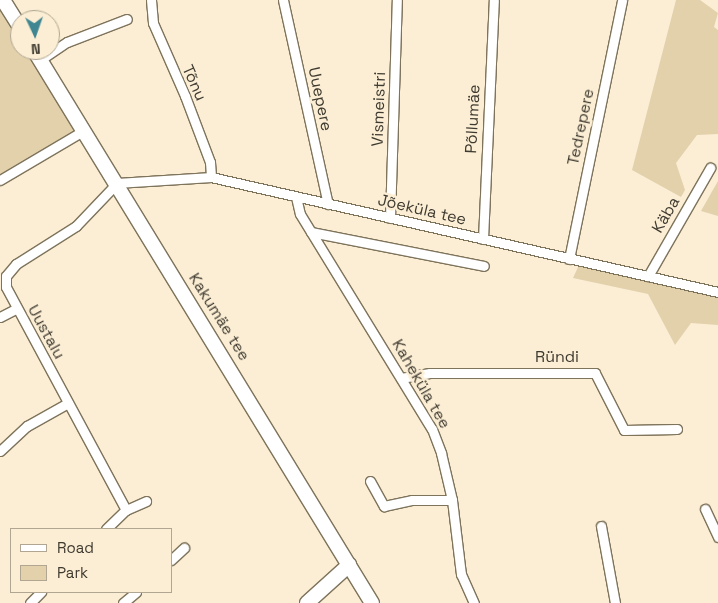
<!DOCTYPE html>
<html>
<head>
<meta charset="utf-8">
<style>
  body { margin:0 }
  #map { position:relative; width:718px; height:603px; overflow:hidden; background:#fbeed4; font-family:"Space Grotesk",sans-serif }
  div>[style] { position:absolute }
  [style*='--x'] { left:calc(var(--x)*1px); top:calc(var(--y)*1px); width:calc(var(--w)*1px); rotate:calc(var(--a)*1deg) }
  .green>* { inset:0; background:#e3d1ac }
  .roads { filter:drop-shadow(1px 0 #7e735b) drop-shadow(-1px 0 #7e735b) drop-shadow(0 1px #7e735b) drop-shadow(0 -1px #7e735b) }
  .street>* { height:9px; margin:-4.5px; padding:0 4.5px; transform-origin:4.5px; border-radius:4.5px; background:#fff }
  .secondary>* { height:14px; margin:-7px; padding:0 7px; transform-origin:7px; border-radius:7px; background:#fff }
  span { translate:-50% -50%; white-space:nowrap; text-align:center; line-height:1.15; -webkit-text-stroke:5px #fbeed4; paint-order:stroke }
  .street-label { font-size:16px; color:#3f3a30 }
  .legend { position:absolute; left:10px; top:528px; width:162px; height:65px; box-sizing:border-box; background:#fbeed4; border:1px solid #b0a692; margin:0; padding:6px 9px; list-style:none; font-size:15px; color:#3f3a30 }
  .legend li { display:flex; align-items:center; gap:10px; height:25px }
  .legend b { width:25px; border:1px solid #b0a692 }
  .north { position:absolute; left:10px; top:10px; width:50px; height:50px; box-sizing:border-box; background:#fbeed4; border:1px solid #b0a692; border-radius:50%; rotate:177deg; font-size:14px; font-weight:700; line-height:20px; text-align:center; color:#3f3a30 }
  .north::after { content:''; display:block; margin:auto; width:18px; height:22px; background:#408692; clip-path:polygon(50% 0,100% 100%,50% 72%,0 100%) }
</style>
</head>
<body>
<div id="map">
  <div class="green">
    <i style="clip-path:polygon(676px 0,700px 0,718px 13px,714px 27px,718px 30px,718px 134px,697px 135px,676px 163px,685px 190px,681px 197px,632px 170px)"></i>
    <i style="clip-path:polygon(0 9px,20px 41px,20px 50px,25px 50px,76px 132px,0 177px)"></i>
    <i style="clip-path:polygon(718px 181px,718px 216px,701px 211px)"></i>
    <i style="clip-path:polygon(579px 265px,718px 297px,718px 325px,691px 323px,675px 345px,648px 294px,573px 278px)"></i>
  </div>
  <div class="roads">
    <div class="street">
      <i style="--x:151;--y:0;--w:23;--a:85"></i>
      <i style="--x:153;--y:23;--w:80;--a:66.3"></i>
      <i style="--x:185;--y:96;--w:71;--a:69.3"></i>
      <i style="--x:210;--y:162;--w:15;--a:86"></i>
      <i style="--x:283;--y:0;--w:209;--a:77.6"></i>
      <i style="--x:40;--y:60;--w:32;--a:-34"></i>
      <i style="--x:67;--y:42;--w:64;--a:-21"></i>
      <i style="--x:0;--y:180;--w:96;--a:-30.6"></i>
      <i style="--x:296;--y:197;--w:17;--a:77"></i>
      <i style="--x:300;--y:214;--w:252;--a:58.5"></i>
      <i style="--x:432;--y:429;--w:26;--a:69"></i>
      <i style="--x:441;--y:453;--w:48;--a:76.8"></i>
      <i style="--x:452;--y:500;--w:75;--a:83.1"></i>
      <i style="--x:461;--y:574;--w:32;--a:66"></i>
      <i style="--x:390;--y:218;--w:218;--a:-88.2"></i>
      <i style="--x:311;--y:232;--w:176;--a:11.1"></i>
      <i style="--x:483;--y:239;--w:239;--a:-87.4"></i>
      <i style="--x:569;--y:259;--w:264;--a:-78.4"></i>
      <i style="--x:648;--y:276;--w:125;--a:-60.1"></i>
      <i style="--x:0;--y:317;--w:18;--a:-27"></i>
      <i style="--x:401;--y:378;--w:29;--a:-10"></i>
      <i style="--x:430;--y:373;--w:165;--a:0"></i>
      <i style="--x:595;--y:373;--w:64;--a:63"></i>
      <i style="--x:624;--y:430;--w:53;--a:-1.1"></i>
      <i style="--x:0;--y:451;--w:37;--a:-43"></i>
      <i style="--x:27;--y:426;--w:47;--a:-29.3"></i>
      <i style="--x:370;--y:481;--w:29;--a:61"></i>
      <i style="--x:384;--y:506;--w:29;--a:-12"></i>
      <i style="--x:412;--y:500;--w:40;--a:0"></i>
      <i style="--x:705;--y:509;--w:31;--a:65"></i>
      <i style="--x:126;--y:510;--w:253;--a:-118.3"></i>
      <i style="--x:6;--y:287;--w:11;--a:-90"></i>
      <i style="--x:6;--y:276;--w:16;--a:-50"></i>
      <i style="--x:16;--y:264;--w:71;--a:-32.3"></i>
      <i style="--x:76;--y:226;--w:59;--a:-46.4"></i>
      <i style="--x:117;--y:183;--w:94;--a:-3.7"></i>
      <i style="--x:211;--y:177;--w:520;--a:12.78"></i>
      <i style="--x:601;--y:526;--w:78;--a:79.7"></i>
      <i style="--x:106;--y:529;--w:28;--a:-44"></i>
      <i style="--x:126;--y:510;--w:22;--a:-24"></i>
      <i style="--x:171;--y:560;--w:18;--a:-43"></i>
      <i style="--x:30;--y:603;--w:16;--a:-45"></i>
      <i style="--x:123;--y:603;--w:17;--a:-40"></i>
    </div>
    <div class="secondary">
      <i style="--x:3;--y:0;--w:32;--a:58"></i>
      <i style="--x:34;--y:50;--w:648;--a:58.57"></i>
      <i style="--x:307;--y:603;--w:57;--a:-42.1"></i>
    </div>
  </div>
  <div class="street-label">
    <span style="left:194px;top:83px;rotate:66deg">Tõnu</span>
    <span style="left:320px;top:99px;rotate:78deg">Uuepere</span>
    <span style="left:379px;top:109px;rotate:-88deg">Vismeistri</span>
    <span style="left:473px;top:119px;rotate:-87deg">Põllumäe</span>
    <span style="left:581px;top:127px;rotate:-78deg">Tedrepere</span>
    <span style="left:422px;top:210px;rotate:13deg">Jõeküla tee</span>
    <span style="left:666px;top:215px;rotate:-60deg">Käba</span>
    <span style="left:219px;top:317px;rotate:58deg">Kakumäe tee</span>
    <span style="left:46px;top:332px;rotate:61deg">Uustalu</span>
    <span style="left:557px;top:357px">Ründi</span>
    <span style="left:421px;top:384px;rotate:60deg">Kaheküla tee</span>
  </div>
  <ul class="legend">
  <li><b style="height:6px;background:#fff"></b>Road</li>
  <li><b style="height:14px;background:#e3d1ac"></b>Park</li>
  </ul>
  <div class="north">N</div>
</div>
</body>
</html>
